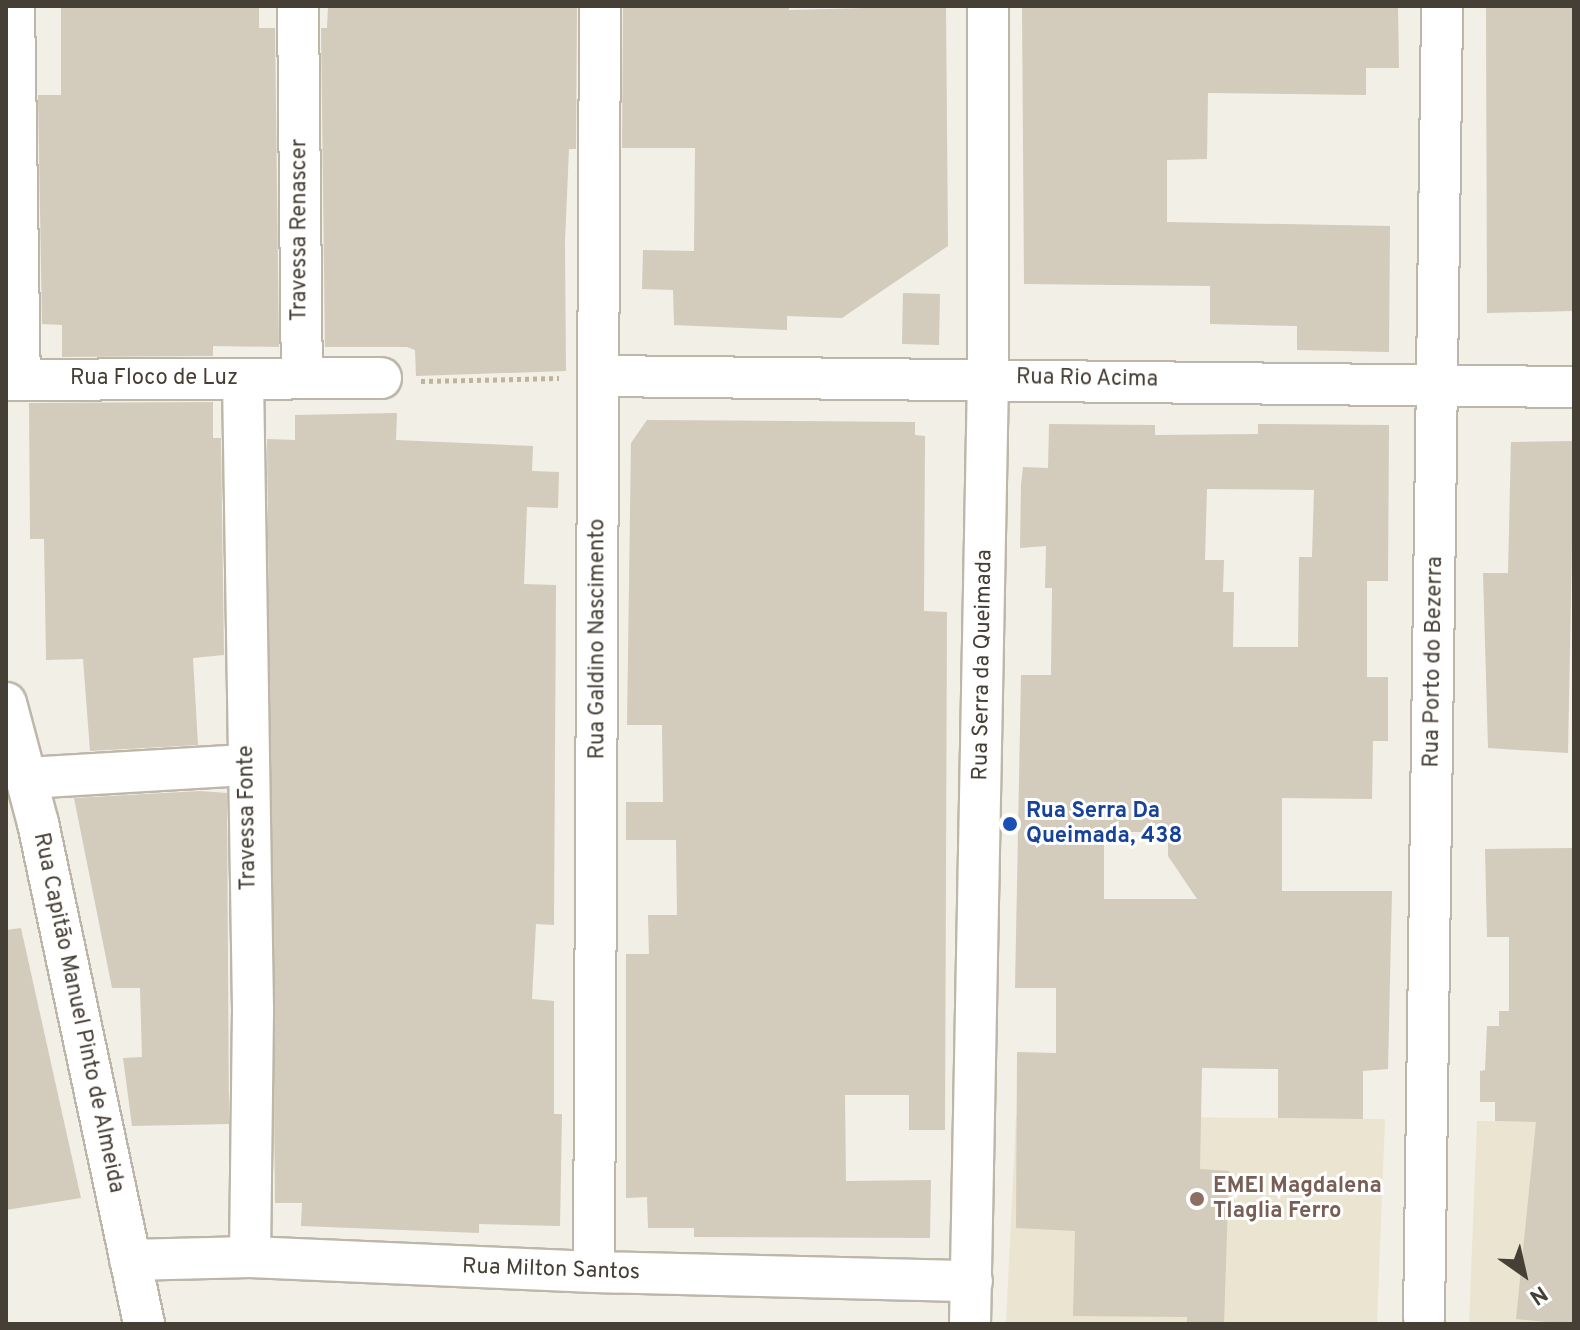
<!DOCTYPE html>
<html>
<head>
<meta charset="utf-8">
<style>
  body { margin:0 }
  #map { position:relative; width:1580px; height:1330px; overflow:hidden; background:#f2efe6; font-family:Overpass,sans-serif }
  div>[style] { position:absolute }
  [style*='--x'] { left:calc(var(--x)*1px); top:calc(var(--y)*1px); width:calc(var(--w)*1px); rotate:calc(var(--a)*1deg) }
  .education>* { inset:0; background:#ebe4d0 }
  .building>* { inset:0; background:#d3cbbb }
  .path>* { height:5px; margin-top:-2.5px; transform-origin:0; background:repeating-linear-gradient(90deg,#bfb39a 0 4px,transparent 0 8px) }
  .roads { filter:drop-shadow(2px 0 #bdb7a9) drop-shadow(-2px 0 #bdb7a9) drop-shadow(0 2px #bdb7a9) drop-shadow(0 -2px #bdb7a9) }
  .minor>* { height:40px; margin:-20px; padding:0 20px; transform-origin:20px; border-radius:20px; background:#fff }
  .dots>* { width:22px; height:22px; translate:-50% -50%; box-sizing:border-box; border:4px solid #fff; border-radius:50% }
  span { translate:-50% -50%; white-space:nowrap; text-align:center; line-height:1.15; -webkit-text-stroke:6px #fff; paint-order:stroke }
  .street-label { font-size:22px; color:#453f35 }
  .transit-label { font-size:22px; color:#164399; font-weight:700 }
  .left { translate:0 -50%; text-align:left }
  .education-label { font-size:22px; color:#785e54; font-weight:700 }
  .frame { position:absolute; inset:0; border:8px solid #453f35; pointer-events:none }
  .north { position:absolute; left:1484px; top:1234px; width:80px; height:80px; -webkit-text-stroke:6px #fff; paint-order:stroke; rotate:146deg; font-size:22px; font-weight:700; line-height:32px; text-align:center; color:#453f35 }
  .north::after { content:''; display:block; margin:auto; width:28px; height:36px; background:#453f35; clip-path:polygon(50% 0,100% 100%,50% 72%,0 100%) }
</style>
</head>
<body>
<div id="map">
  <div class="education">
    <i style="clip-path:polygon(1016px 1116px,1385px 1119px,1377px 1324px,1006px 1324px)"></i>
    <i style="clip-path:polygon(1477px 1121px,1574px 1122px,1574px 1324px,1469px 1324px)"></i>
  </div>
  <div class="building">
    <i style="clip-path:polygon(61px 6px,259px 6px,259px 28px,275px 28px,279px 347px,213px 346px,213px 356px,62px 357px,62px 325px,42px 324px,38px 95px,61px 95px)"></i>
    <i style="clip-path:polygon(328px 6px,577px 8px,576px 149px,569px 149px,565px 241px,566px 371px,416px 376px,415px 350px,407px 347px,325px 347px,321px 28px,327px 28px)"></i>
    <i style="clip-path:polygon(789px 6px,789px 10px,946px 6px,948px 246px,842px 318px,787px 316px,787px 330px,674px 325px,673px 290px,642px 289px,643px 250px,694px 251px,695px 148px,622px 148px,623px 8px)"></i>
    <i style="clip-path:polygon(1022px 6px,1398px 6px,1399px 68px,1366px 68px,1366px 95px,1208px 93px,1207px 159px,1167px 160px,1167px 222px,1390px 226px,1389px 352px,1297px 350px,1297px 326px,1210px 324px,1210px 286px,1024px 284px)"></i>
    <i style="clip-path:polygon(1486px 6px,1574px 6px,1574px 311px,1487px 313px)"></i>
    <i style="clip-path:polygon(903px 293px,940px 294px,939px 345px,902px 344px)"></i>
    <i style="clip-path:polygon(213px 402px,213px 438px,221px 438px,224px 655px,193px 658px,198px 745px,90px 751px,83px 659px,46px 660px,44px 539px,30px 539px,29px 403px)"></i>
    <i style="clip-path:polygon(397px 413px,396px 440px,533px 446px,532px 471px,559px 472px,558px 508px,527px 507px,524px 584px,556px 585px,554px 925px,536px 924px,532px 999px,554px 1001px,554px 1114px,562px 1114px,560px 1226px,479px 1224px,479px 1233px,301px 1226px,302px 1203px,275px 1203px,267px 439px,295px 440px,295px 415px)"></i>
    <i style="clip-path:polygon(647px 420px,915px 422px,915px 435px,925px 436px,924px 611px,947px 612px,945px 1130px,909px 1130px,909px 1095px,845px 1095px,846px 1181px,931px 1180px,930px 1238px,694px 1237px,694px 1228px,648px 1228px,647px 1197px,626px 1198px,626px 954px,649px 954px,648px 915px,677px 915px,676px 840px,626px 840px,626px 802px,663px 802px,662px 725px,627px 725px,631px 443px)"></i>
    <i style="clip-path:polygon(evenodd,1049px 424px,1155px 425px,1155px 435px,1258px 434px,1258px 424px,1389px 425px,1388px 581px,1367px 581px,1367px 677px,1388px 677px,1388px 741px,1373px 741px,1372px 799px,1282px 798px,1282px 891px,1392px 891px,1388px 1069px,1363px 1071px,1363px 1119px,1278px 1118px,1278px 1069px,1202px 1068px,1200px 1169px,1229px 1171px,1224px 1324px,1187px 1324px,1187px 1317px,1073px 1316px,1075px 1231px,1016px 1228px,1017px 1052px,1056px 1053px,1056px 988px,1015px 988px,1021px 675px,1051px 675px,1052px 588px,1045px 588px,1046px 546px,1020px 548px,1021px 485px,1023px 467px,1048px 468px,1049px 424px,1207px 489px,1314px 490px,1312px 557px,1299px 557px,1298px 647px,1233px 647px,1234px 592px,1223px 592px,1224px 560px,1205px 560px,1207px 489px,1049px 424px,1104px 832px,1168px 832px,1168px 856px,1197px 899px,1104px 899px,1104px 832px)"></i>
    <i style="clip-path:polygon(1574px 441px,1568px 753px,1488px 748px,1483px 573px,1508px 573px,1511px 442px)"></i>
    <i style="clip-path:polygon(200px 791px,227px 793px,229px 1124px,132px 1126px,123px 1058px,142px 1057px,140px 988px,112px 988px,74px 798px)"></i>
    <i style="clip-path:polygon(1574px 848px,1574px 1324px,1567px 1324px,1516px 1319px,1536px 1122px,1495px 1121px,1495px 1102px,1480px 1102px,1480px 1071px,1485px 1070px,1487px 1026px,1499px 1026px,1499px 1011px,1509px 1011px,1509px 937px,1487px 937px,1485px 849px)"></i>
    <i style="clip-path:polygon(21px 928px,81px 1198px,6px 1210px,6px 930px)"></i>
  </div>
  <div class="path">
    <i style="--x:421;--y:381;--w:138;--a:-1.2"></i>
  </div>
  <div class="roads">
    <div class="minor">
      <i style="--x:14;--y:6;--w:373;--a:89.1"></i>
      <i style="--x:298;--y:6;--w:369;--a:89.4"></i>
      <i style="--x:600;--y:376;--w:974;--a:0.65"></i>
      <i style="--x:243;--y:379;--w:632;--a:89.09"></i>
      <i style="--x:253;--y:1011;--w:246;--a:90.7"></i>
      <i style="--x:6;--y:380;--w:375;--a:-0.3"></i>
      <i style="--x:6;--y:703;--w:124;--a:75.1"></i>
      <i style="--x:38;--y:823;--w:512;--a:78.05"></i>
      <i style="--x:26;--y:778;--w:221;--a:-3.4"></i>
      <i style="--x:130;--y:1260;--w:120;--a:-1.4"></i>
      <i style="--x:250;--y:1257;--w:344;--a:2.5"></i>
      <i style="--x:594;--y:1272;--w:378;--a:1.4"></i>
      <i style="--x:594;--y:1272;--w:1266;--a:-89.73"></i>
      <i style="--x:1424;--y:1318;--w:1312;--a:-89.21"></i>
      <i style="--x:970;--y:1324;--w:947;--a:-88.91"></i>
      <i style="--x:988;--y:377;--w:371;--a:-90"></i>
    </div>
  </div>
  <div class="dots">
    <i style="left:1010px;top:824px;background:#1a4fb4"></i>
    <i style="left:1197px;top:1199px;background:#8d6e63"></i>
  </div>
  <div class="street-label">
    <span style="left:300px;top:230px;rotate:-90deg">Travessa Renascer</span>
    <span style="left:154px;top:379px">Rua Floco de Luz</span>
    <span style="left:1087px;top:379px;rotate:1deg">Rua Rio Acima</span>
    <span style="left:598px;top:639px;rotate:-90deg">Rua Galdino Nascimento</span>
    <span style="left:1434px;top:662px;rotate:-89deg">Rua Porto do Bezerra</span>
    <span style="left:983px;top:665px;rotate:-89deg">Rua Serra da Queimada</span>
    <span style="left:248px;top:818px;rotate:-91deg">Travessa Fonte</span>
    <span style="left:78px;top:1013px;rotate:78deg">Rua Capitão Manuel Pinto de Almeida</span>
    <span style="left:551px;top:1270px;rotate:2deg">Rua Milton Santos</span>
  </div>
  <div class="transit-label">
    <span class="left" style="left:1026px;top:824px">Rua Serra Da<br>Queimada, 438</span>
  </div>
  <div class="education-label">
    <span class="left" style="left:1213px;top:1199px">EMEI Magdalena<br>Tlaglia Ferro</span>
  </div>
  <div class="frame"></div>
  <div class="north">N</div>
</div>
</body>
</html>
